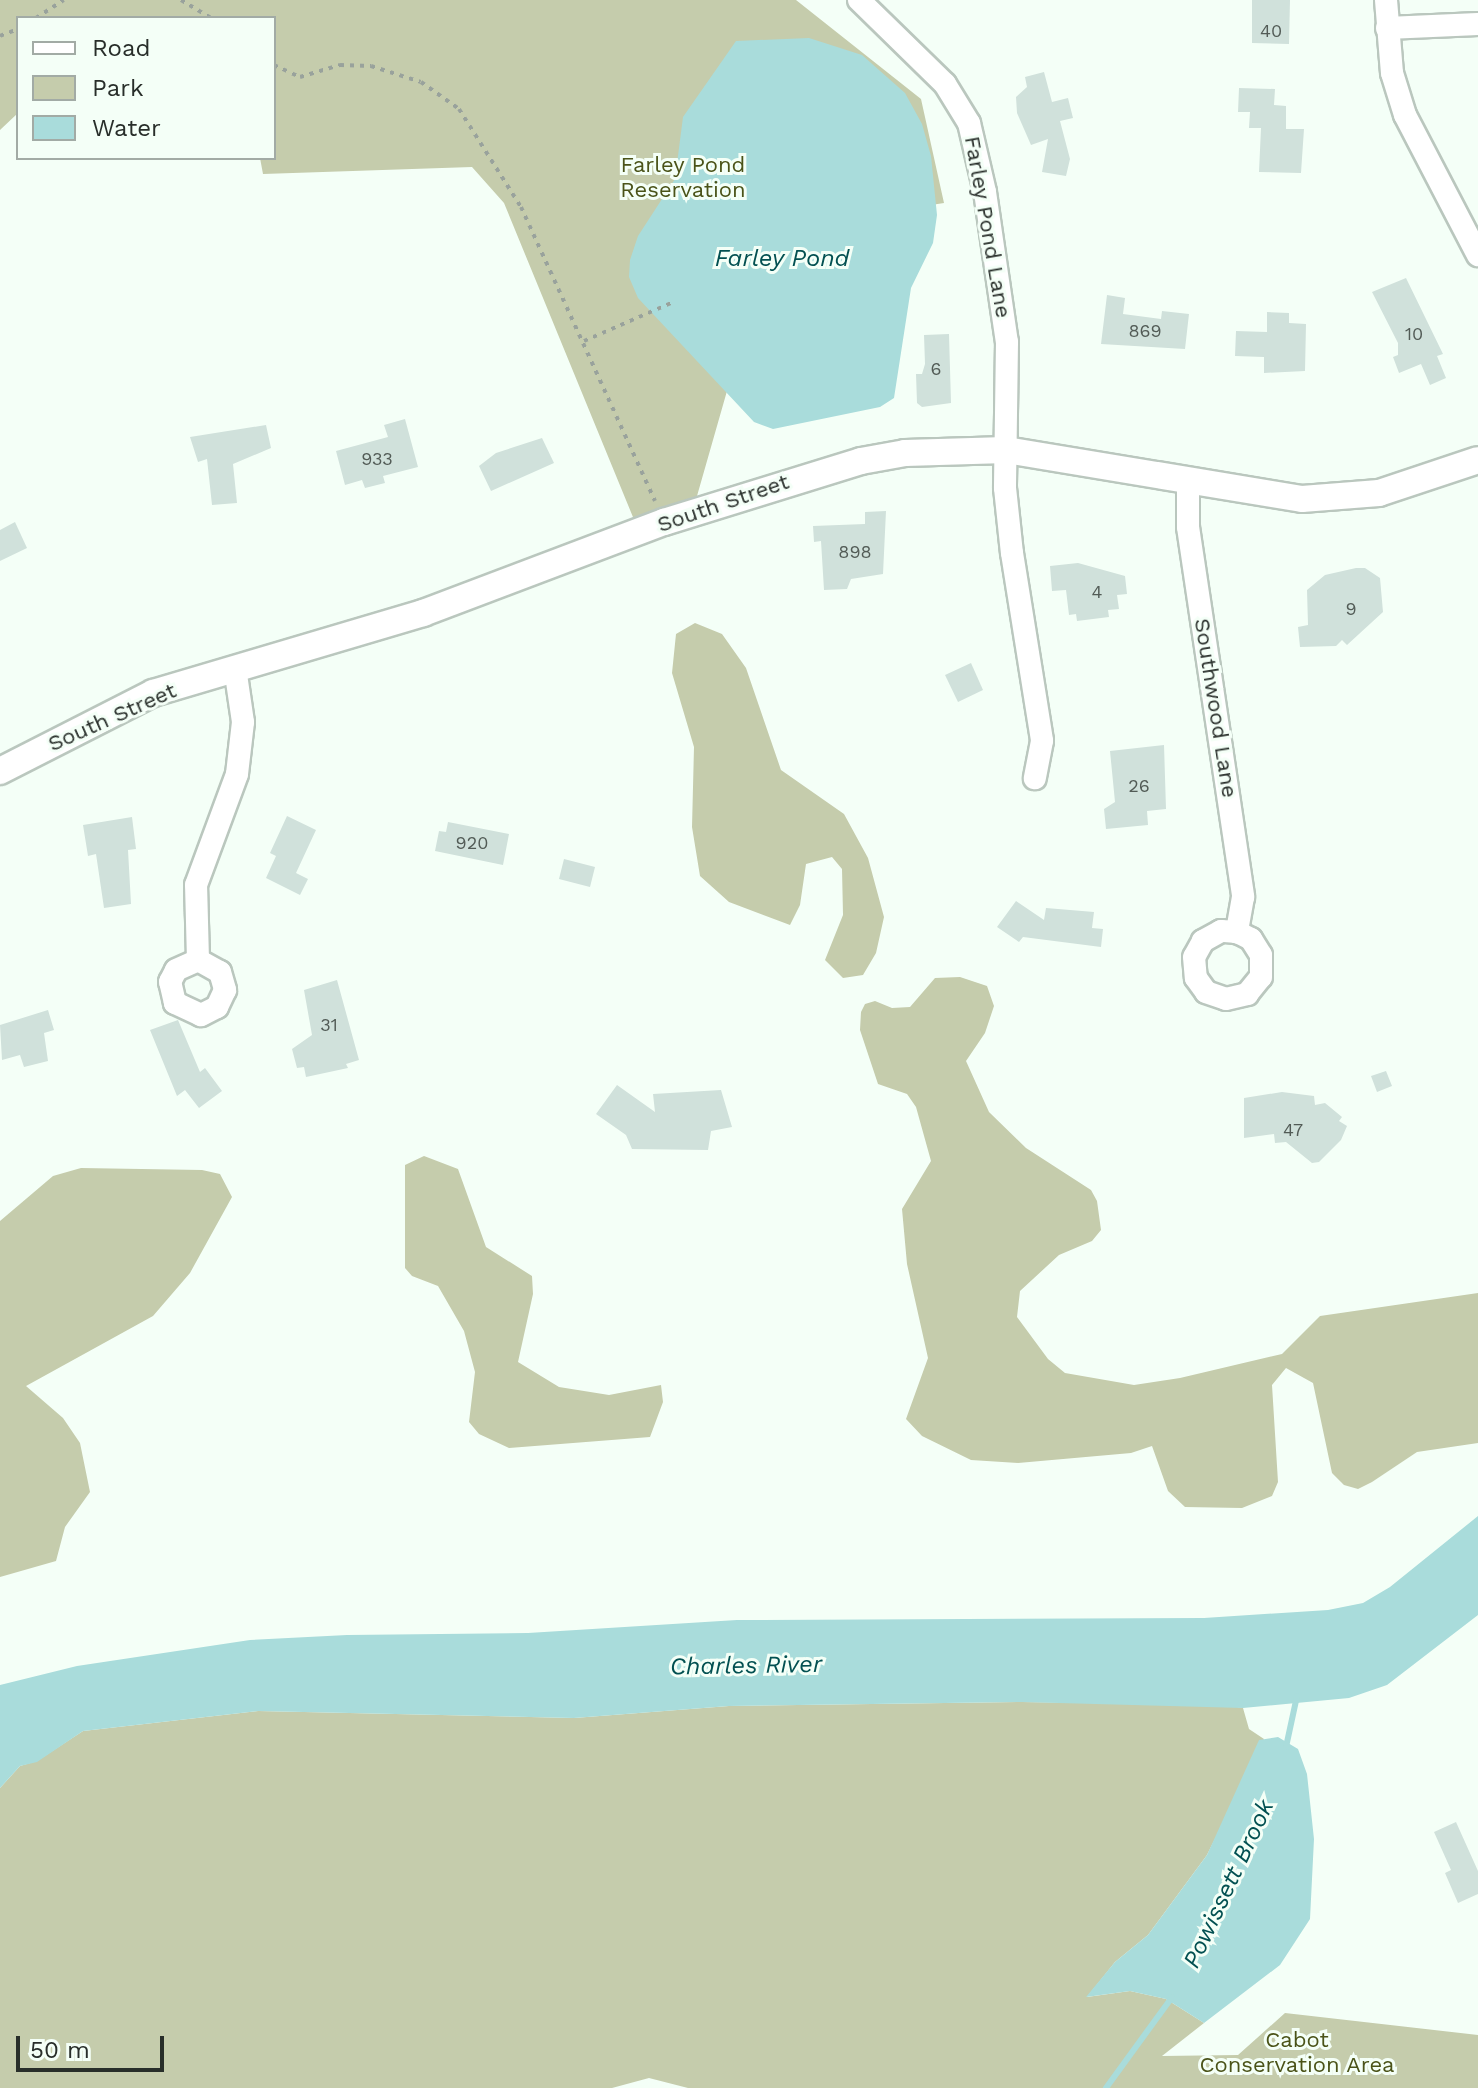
<!DOCTYPE html>
<html>
<head>
<meta charset="utf-8">
<style>
  body { margin:0 }
  #map { position:relative; width:1478px; height:2088px; overflow:hidden; background:#f4fff7; font-family:"Work Sans",sans-serif }
  div>[style] { position:absolute }
  [style*='--x'] { left:calc(var(--x)*1px); top:calc(var(--y)*1px); width:calc(var(--w)*1px); rotate:calc(var(--a)*1deg) }
  .green>* { inset:0; background:#c5ccac }
  .water>* { inset:0; background:#a9dcdb }
  .stream>* { height:6px; margin:-3px; padding:0 3px; transform-origin:3px; border-radius:3px; background:#a9dcdb }
  .building>* { inset:0; background:#d0e1db }
  .path>* { height:4px; margin-top:-2px; transform-origin:0; background:repeating-linear-gradient(90deg,#99a29c 0 4px,transparent 0 10px) }
  .roads { filter:drop-shadow(2px 0 #bac7be) drop-shadow(-2px 0 #bac7be) drop-shadow(0 2px #bac7be) drop-shadow(0 -2px #bac7be) }
  .minor>* { height:22px; margin:-11px; padding:0 11px; transform-origin:11px; border-radius:11px; background:#fff }
  .tertiary>* { height:26px; margin:-13px; padding:0 13px; transform-origin:13px; border-radius:13px; background:#fff }
  span { translate:-50% -50%; white-space:nowrap; text-align:center; line-height:1.15; -webkit-text-stroke:6px #f4fff7; paint-order:stroke }
  .number-label { font-size:18px; color:#525b56 }
  .number-label span { -webkit-text-stroke-width:0 }
  .park-label { font-size:22px; color:#4a5318 }
  .street-label { font-size:22px; color:#282e2a }
  .water-label { font-size:24px; color:#025051; font-style:italic }
  .legend { position:absolute; left:16px; top:16px; width:260px; height:144px; box-sizing:border-box; background:#f4fff7; border:2px solid #a2aba5; margin:0; padding:10px 14px; list-style:none; font-size:24px; color:#282e2a }
  .legend li { display:flex; align-items:center; gap:16px; height:40px }
  .legend b { width:40px; border:2px solid #a2aba5 }
  .scale { position:absolute; left:16px; top:2036px; width:148px; height:36px; box-sizing:border-box; border:4px solid #282e2a; border-top:0; padding-left:10px; font-size:24px; line-height:28px; white-space:nowrap; color:#282e2a; -webkit-text-stroke:6px #f4fff7; paint-order:stroke }
</style>
</head>
<body>
<div id="map">
  <div class="green">
    <i style="clip-path:polygon(0 0,796px 0,921px 99px,944px 203px,912px 208px,733px 370px,697px 496px,635px 522px,504px 203px,472px 167px,263px 174px,260px 158px,274px 158px,274px 18px,18px 18px,18px 113px,0 130px)"></i>
    <i style="clip-path:polygon(695px 623px,722px 634px,746px 668px,781px 770px,844px 814px,868px 858px,884px 917px,876px 953px,863px 975px,843px 978px,825px 960px,843px 915px,842px 869px,832px 857px,806px 864px,800px 905px,790px 925px,729px 902px,700px 876px,692px 827px,694px 747px,672px 673px,676px 634px)"></i>
    <i style="clip-path:polygon(960px 977px,987px 986px,994px 1006px,985px 1033px,966px 1061px,989px 1112px,1026px 1148px,1091px 1190px,1097px 1201px,1101px 1230px,1092px 1241px,1059px 1255px,1020px 1291px,1017px 1317px,1048px 1359px,1065px 1373px,1134px 1385px,1180px 1378px,1282px 1354px,1320px 1316px,1478px 1293px,1478px 1443px,1417px 1452px,1372px 1482px,1358px 1489px,1344px 1485px,1332px 1473px,1313px 1383px,1286px 1368px,1272px 1385px,1278px 1482px,1272px 1496px,1242px 1508px,1185px 1507px,1168px 1491px,1152px 1446px,1131px 1453px,1018px 1463px,971px 1460px,922px 1436px,906px 1419px,928px 1358px,907px 1264px,902px 1209px,931px 1161px,916px 1107px,907px 1094px,878px 1084px,860px 1030px,861px 1012px,865px 1004px,875px 1001px,892px 1008px,910px 1007px,935px 978px)"></i>
    <i style="clip-path:polygon(424px 1156px,458px 1169px,486px 1247px,532px 1276px,533px 1294px,518px 1362px,559px 1387px,609px 1395px,661px 1385px,663px 1402px,650px 1437px,509px 1448px,479px 1434px,469px 1422px,475px 1372px,464px 1331px,438px 1286px,412px 1276px,405px 1268px,405px 1165px)"></i>
    <i style="clip-path:polygon(81px 1168px,202px 1170px,220px 1174px,232px 1197px,190px 1273px,153px 1316px,26px 1386px,63px 1418px,80px 1443px,90px 1492px,65px 1527px,56px 1561px,0 1577px,0 1221px,53px 1176px)"></i>
    <i style="clip-path:polygon(1022px 1702px,1225px 1705px,1243px 1708px,1249px 1729px,1264px 1739px,1207px 1855px,1148px 1935px,1115px 1962px,1087px 1997px,1130px 1991px,1166px 1999px,1204px 2023px,1162px 2056px,1238px 2055px,1285px 2013px,1478px 2035px,1478px 2088px,688px 2088px,649px 2078px,612px 2088px,0 2088px,0 1788px,20px 1766px,37px 1761px,83px 1731px,258px 1711px,574px 1718px,729px 1706px)"></i>
  </div>
  <div class="water">
    <i style="clip-path:polygon(809px 38px,862px 55px,905px 93px,922px 124px,931px 156px,937px 215px,933px 243px,911px 288px,894px 398px,880px 407px,773px 429px,754px 422px,638px 298px,629px 277px,630px 260px,638px 236px,675px 179px,683px 117px,736px 41px)"></i>
    <i style="clip-path:polygon(1478px 1516px,1478px 1615px,1387px 1685px,1349px 1698px,1243px 1708px,1022px 1702px,729px 1706px,574px 1718px,258px 1711px,83px 1731px,37px 1762px,20px 1766px,0 1788px,0 1685px,77px 1666px,250px 1640px,347px 1635px,528px 1633px,737px 1620px,1204px 1618px,1328px 1610px,1363px 1603px,1390px 1587px)"></i>
    <i style="clip-path:polygon(1278px 1737px,1298px 1749px,1307px 1774px,1314px 1839px,1310px 1919px,1280px 1965px,1204px 2023px,1166px 1999px,1130px 1991px,1086px 1997px,1115px 1962px,1148px 1935px,1207px 1855px,1259px 1740px)"></i>
  </div>
  <div class="stream">
    <i style="--x:1286;--y:1747;--w:52;--a:-77.8"></i>
    <i style="--x:1106;--y:2088;--w:112;--a:-54"></i>
  </div>
  <div class="building">
    <i style="clip-path:polygon(1252px 0,1290px 0,1289px 44px,1252px 43px)"></i>
    <i style="clip-path:polygon(1044px 72px,1052px 102px,1068px 98px,1073px 118px,1060px 121px,1070px 159px,1066px 176px,1042px 172px,1048px 139px,1031px 145px,1017px 113px,1016px 97px,1027px 87px,1025px 77px)"></i>
    <i style="clip-path:polygon(1239px 88px,1275px 89px,1274px 105px,1286px 106px,1286px 129px,1304px 129px,1301px 173px,1259px 172px,1261px 128px,1249px 128px,1250px 112px,1238px 112px)"></i>
    <i style="clip-path:polygon(1406px 278px,1443px 354px,1437px 356px,1446px 378px,1430px 385px,1421px 364px,1399px 373px,1393px 357px,1398px 355px,1398px 343px,1372px 292px)"></i>
    <i style="clip-path:polygon(1107px 295px,1125px 298px,1123px 314px,1161px 319px,1162px 311px,1189px 314px,1185px 349px,1101px 344px)"></i>
    <i style="clip-path:polygon(1267px 312px,1289px 313px,1289px 323px,1306px 324px,1305px 371px,1264px 373px,1264px 357px,1235px 356px,1236px 331px,1267px 332px)"></i>
    <i style="clip-path:polygon(949px 334px,951px 403px,922px 407px,917px 403px,916px 374px,922px 374px,925px 364px,924px 335px)"></i>
    <i style="clip-path:polygon(405px 419px,418px 467px,383px 476px,385px 483px,365px 488px,362px 480px,345px 485px,336px 451px,388px 437px,384px 425px)"></i>
    <i style="clip-path:polygon(266px 425px,271px 448px,233px 464px,237px 503px,212px 505px,207px 459px,198px 462px,190px 437px)"></i>
    <i style="clip-path:polygon(542px 438px,554px 463px,491px 491px,479px 466px,496px 453px)"></i>
    <i style="clip-path:polygon(886px 511px,883px 574px,851px 579px,847px 589px,824px 590px,821px 541px,814px 542px,813px 526px,865px 524px,865px 512px)"></i>
    <i style="clip-path:polygon(15px 522px,27px 548px,0 561px,0 530px)"></i>
    <i style="clip-path:polygon(1078px 563px,1125px 576px,1127px 594px,1117px 595px,1119px 609px,1108px 610px,1109px 617px,1077px 621px,1076px 614px,1069px 615px,1066px 590px,1052px 591px,1050px 566px)"></i>
    <i style="clip-path:polygon(1356px 568px,1365px 568px,1380px 578px,1383px 612px,1347px 645px,1342px 640px,1336px 646px,1300px 647px,1298px 627px,1308px 625px,1307px 590px,1325px 575px)"></i>
    <i style="clip-path:polygon(971px 663px,983px 690px,958px 702px,945px 675px)"></i>
    <i style="clip-path:polygon(1164px 745px,1166px 809px,1147px 811px,1148px 825px,1106px 829px,1104px 809px,1115px 802px,1110px 751px)"></i>
    <i style="clip-path:polygon(287px 816px,316px 830px,296px 873px,308px 879px,300px 895px,266px 878px,276px 856px,270px 853px)"></i>
    <i style="clip-path:polygon(132px 817px,136px 849px,128px 850px,131px 904px,104px 908px,96px 854px,88px 856px,83px 825px)"></i>
    <i style="clip-path:polygon(448px 822px,509px 834px,503px 865px,435px 851px,439px 831px,446px 832px)"></i>
    <i style="clip-path:polygon(564px 859px,595px 867px,590px 887px,559px 879px)"></i>
    <i style="clip-path:polygon(1016px 901px,1044px 920px,1046px 908px,1094px 912px,1092px 928px,1103px 929px,1101px 947px,1023px 937px,1019px 942px,997px 927px)"></i>
    <i style="clip-path:polygon(337px 980px,359px 1060px,346px 1064px,348px 1068px,306px 1077px,304px 1067px,297px 1068px,292px 1049px,312px 1035px,304px 990px)"></i>
    <i style="clip-path:polygon(48px 1010px,54px 1030px,44px 1033px,48px 1061px,24px 1067px,20px 1055px,2px 1060px,0 1025px)"></i>
    <i style="clip-path:polygon(178px 1020px,200px 1072px,205px 1068px,222px 1091px,199px 1108px,185px 1090px,177px 1096px,150px 1030px)"></i>
    <i style="clip-path:polygon(1386px 1071px,1392px 1086px,1377px 1092px,1371px 1076px)"></i>
    <i style="clip-path:polygon(617px 1085px,655px 1112px,653px 1094px,721px 1090px,732px 1127px,711px 1131px,708px 1150px,632px 1149px,626px 1135px,596px 1114px)"></i>
    <i style="clip-path:polygon(1282px 1092px,1314px 1096px,1315px 1105px,1325px 1103px,1342px 1117px,1339px 1121px,1347px 1126px,1341px 1140px,1319px 1162px,1312px 1163px,1286px 1142px,1275px 1143px,1274px 1134px,1244px 1138px,1244px 1098px)"></i>
    <i style="clip-path:polygon(1456px 1822px,1478px 1871px,1478px 1894px,1458px 1903px,1445px 1873px,1451px 1870px,1434px 1832px)"></i>
  </div>
  <div class="path">
    <i style="--x:181;--y:0;--w:35;--a:31"></i>
    <i style="--x:36;--y:18;--w:33;--a:-33"></i>
    <i style="--x:0;--y:36;--w:19;--a:-21"></i>
    <i style="--x:274;--y:65;--w:29;--a:25"></i>
    <i style="--x:300;--y:77;--w:42;--a:-16.7"></i>
    <i style="--x:340;--y:65;--w:31;--a:2"></i>
    <i style="--x:371;--y:66;--w:52;--a:17.7"></i>
    <i style="--x:421;--y:82;--w:47;--a:35.4"></i>
    <i style="--x:459;--y:109;--w:116;--a:57.7"></i>
    <i style="--x:521;--y:207;--w:323;--a:65.5"></i>
    <i style="--x:584;--y:341;--w:95;--a:-23.6"></i>
  </div>
  <div class="roads">
    <div class="minor">
      <i style="--x:859;--y:0;--w:120;--a:44.3"></i>
      <i style="--x:945;--y:84;--w:46;--a:58.4"></i>
      <i style="--x:969;--y:123;--w:71;--a:76.9"></i>
      <i style="--x:985;--y:192;--w:152;--a:81.7"></i>
      <i style="--x:1007;--y:342;--w:146;--a:90.8"></i>
      <i style="--x:1005;--y:488;--w:65;--a:83.9"></i>
      <i style="--x:1012;--y:553;--w:190;--a:80.9"></i>
      <i style="--x:1042;--y:741;--w:38;--a:101"></i>
      <i style="--x:1386;--y:0;--w:73;--a:85.3"></i>
      <i style="--x:1392;--y:73;--w:44;--a:72.8"></i>
      <i style="--x:1405;--y:115;--w:158;--a:62.5"></i>
      <i style="--x:1387;--y:28;--w:91;--a:-2.5"></i>
      <i style="--x:1188;--y:483;--w:44;--a:90"></i>
      <i style="--x:1188;--y:527;--w:374;--a:81.5"></i>
      <i style="--x:1243;--y:897;--w:36;--a:100"></i>
      <i style="--x:1237;--y:932;--w:16;--a:-176"></i>
      <i style="--x:1221;--y:931;--w:21;--a:151"></i>
      <i style="--x:1203;--y:941;--w:18;--a:119"></i>
      <i style="--x:1194;--y:957;--w:21;--a:85"></i>
      <i style="--x:1196;--y:978;--w:17;--a:54"></i>
      <i style="--x:1206;--y:992;--w:21;--a:19"></i>
      <i style="--x:1226;--y:999;--w:22;--a:-13"></i>
      <i style="--x:1247;--y:994;--w:22;--a:-51"></i>
      <i style="--x:1261;--y:977;--w:22;--a:-90"></i>
      <i style="--x:1261;--y:955;--w:19;--a:-122"></i>
      <i style="--x:1251;--y:939;--w:16;--a:-153"></i>
      <i style="--x:198;--y:960;--w:25;--a:29"></i>
      <i style="--x:220;--y:972;--w:19;--a:74"></i>
      <i style="--x:225;--y:990;--w:19;--a:115"></i>
      <i style="--x:217;--y:1007;--w:18;--a:153"></i>
      <i style="--x:201;--y:1015;--w:29;--a:-155"></i>
      <i style="--x:175;--y:1003;--w:22;--a:-103"></i>
      <i style="--x:170;--y:982;--w:13;--a:-63"></i>
      <i style="--x:176;--y:970;--w:24;--a:-24"></i>
      <i style="--x:198;--y:960;--w:75;--a:-91.5"></i>
      <i style="--x:196;--y:885;--w:118;--a:-69.7"></i>
      <i style="--x:237;--y:774;--w:52;--a:-83.4"></i>
      <i style="--x:243;--y:722;--w:55;--a:-98.4"></i>
    </div>
    <div class="tertiary">
      <i style="--x:0;--y:771;--w:172;--a:-27"></i>
      <i style="--x:153;--y:693;--w:282;--a:-16.5"></i>
      <i style="--x:423;--y:613;--w:258;--a:-20.7"></i>
      <i style="--x:664;--y:522;--w:206;--a:-17.2"></i>
      <i style="--x:861;--y:461;--w:45;--a:-10.3"></i>
      <i style="--x:905;--y:453;--w:101;--a:-1.7"></i>
      <i style="--x:1006;--y:450;--w:300;--a:9.4"></i>
      <i style="--x:1302;--y:499;--w:77;--a:-4.5"></i>
      <i style="--x:1379;--y:493;--w:104;--a:-18.4"></i>
    </div>
  </div>
  <div class="number-label">
    <span style="left:1271px;top:31px">40</span>
    <span style="left:1145px;top:331px">869</span>
    <span style="left:1414px;top:334px">10</span>
    <span style="left:936px;top:369px">6</span>
    <span style="left:377px;top:459px">933</span>
    <span style="left:855px;top:552px">898</span>
    <span style="left:1097px;top:592px">4</span>
    <span style="left:1351px;top:609px">9</span>
    <span style="left:1139px;top:786px">26</span>
    <span style="left:472px;top:843px">920</span>
    <span style="left:329px;top:1025px">31</span>
    <span style="left:1293px;top:1130px">47</span>
  </div>
  <div class="park-label">
    <span style="left:683px;top:177px">Farley Pond<br>Reservation</span>
    <span style="left:1297px;top:2052px">Cabot<br>Conservation Area</span>
  </div>
  <div class="street-label">
    <span style="left:988px;top:227px;rotate:80deg">Farley Pond Lane</span>
    <span style="left:723px;top:503px;rotate:-19deg">South Street</span>
    <span style="left:1216px;top:708px;rotate:81deg">Southwood Lane</span>
    <span style="left:112px;top:717px;rotate:-24deg">South Street</span>
  </div>
  <div class="water-label">
    <span style="left:782px;top:259px">Farley Pond</span>
    <span style="left:746px;top:1666px;rotate:-1deg">Charles River</span>
    <span style="left:1229px;top:1884px;rotate:-65deg">Powissett Brook</span>
  </div>
  <ul class="legend">
  <li><b style="height:10px;background:#fff"></b>Road</li>
  <li><b style="height:22px;background:#c5ccac"></b>Park</li>
  <li><b style="height:22px;background:#a9dcdb"></b>Water</li>
  </ul>
  <div class="scale">50 m</div>
</div>
</body>
</html>
